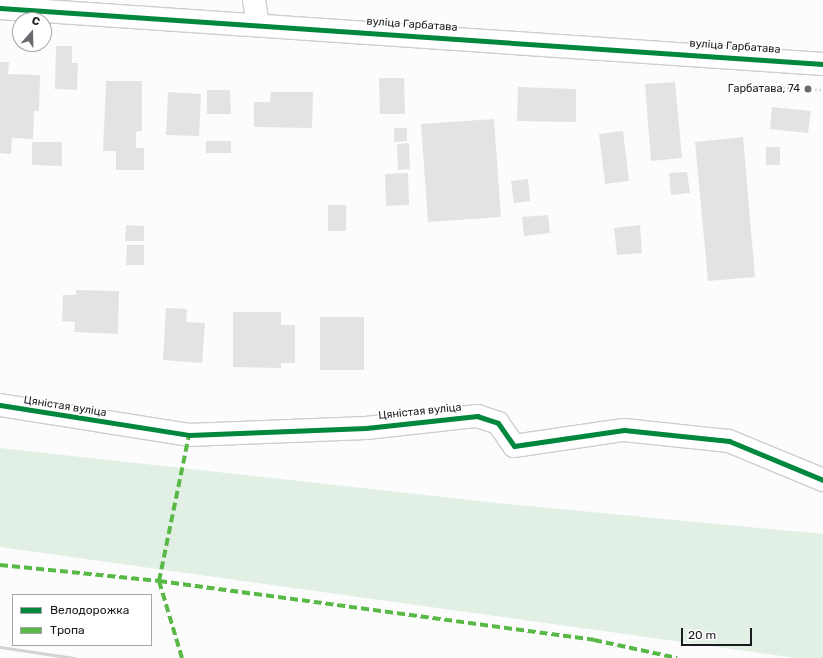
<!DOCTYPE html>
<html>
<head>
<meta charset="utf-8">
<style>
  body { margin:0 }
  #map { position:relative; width:823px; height:658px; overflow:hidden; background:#fcfcfd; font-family:Rubik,sans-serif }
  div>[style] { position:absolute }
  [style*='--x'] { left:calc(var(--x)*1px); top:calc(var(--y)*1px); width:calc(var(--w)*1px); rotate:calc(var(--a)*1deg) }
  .green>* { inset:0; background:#e1efe4 }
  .building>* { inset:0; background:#e5e2e4 }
  .path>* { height:2.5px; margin-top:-1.25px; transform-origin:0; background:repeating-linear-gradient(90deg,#ddddde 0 2px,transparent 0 4px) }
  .roads { filter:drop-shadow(1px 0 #ceced2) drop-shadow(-1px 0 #ceced2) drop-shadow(0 1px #ceced2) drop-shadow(0 -1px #ceced2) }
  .minor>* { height:22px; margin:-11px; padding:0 11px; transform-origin:11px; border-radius:11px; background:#fff }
  .rail>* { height:3px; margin:-1.5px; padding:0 1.5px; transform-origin:1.5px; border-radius:1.5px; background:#d3d3d3 }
  .quiet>* { height:4px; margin-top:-2px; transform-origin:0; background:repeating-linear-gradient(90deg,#58b947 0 8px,transparent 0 12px) }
  .cycleway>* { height:5px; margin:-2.5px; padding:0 2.5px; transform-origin:2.5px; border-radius:2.5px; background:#00873e }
  .dots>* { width:11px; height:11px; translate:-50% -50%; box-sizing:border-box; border:2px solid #fff; border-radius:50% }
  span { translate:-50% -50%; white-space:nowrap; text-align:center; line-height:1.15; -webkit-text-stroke:3px #fff; paint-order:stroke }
  .street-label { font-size:11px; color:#1b1a20 }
  .poi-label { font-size:11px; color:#1b1a20 }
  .right { translate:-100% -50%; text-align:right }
  .legend { position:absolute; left:12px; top:594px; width:140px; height:52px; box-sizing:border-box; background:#fff; border:1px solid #a4a3a6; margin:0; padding:5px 7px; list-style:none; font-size:12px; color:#1b1a20 }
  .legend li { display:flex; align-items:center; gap:8px; height:20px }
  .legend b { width:20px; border:1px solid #a4a3a6 }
  .north { position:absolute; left:12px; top:12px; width:40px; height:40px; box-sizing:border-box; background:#fff; border:1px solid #a4a3a6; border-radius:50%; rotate:20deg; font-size:11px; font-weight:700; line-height:16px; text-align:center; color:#1b1a20 }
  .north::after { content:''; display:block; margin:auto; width:14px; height:18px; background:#6a696d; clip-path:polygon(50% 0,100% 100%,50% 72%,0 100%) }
  .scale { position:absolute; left:681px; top:628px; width:71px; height:18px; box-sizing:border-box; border:2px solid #1b1a20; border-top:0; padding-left:5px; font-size:12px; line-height:14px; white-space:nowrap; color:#1b1a20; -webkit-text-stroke:3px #fff; paint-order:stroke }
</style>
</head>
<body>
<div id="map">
  <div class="green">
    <i style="clip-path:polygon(0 448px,497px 503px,823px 534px,823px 658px,796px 658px,0 547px)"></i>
  </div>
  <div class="building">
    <i style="clip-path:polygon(56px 46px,72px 46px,72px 63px,78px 63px,77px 90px,55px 89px)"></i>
    <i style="clip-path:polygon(0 62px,9px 62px,8px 74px,40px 75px,39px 111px,34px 111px,33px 139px,12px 138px,11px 154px,0 153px)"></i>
    <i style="clip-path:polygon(379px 78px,404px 78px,405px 114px,380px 114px)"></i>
    <i style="clip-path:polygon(106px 81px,142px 81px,142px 131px,136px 132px,136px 148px,144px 148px,144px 170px,116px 170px,116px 151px,103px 151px)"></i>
    <i style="clip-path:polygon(675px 82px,682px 158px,651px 161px,645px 84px)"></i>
    <i style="clip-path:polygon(518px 87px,576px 89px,576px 122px,517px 121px)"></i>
    <i style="clip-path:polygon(207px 90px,230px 90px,231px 114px,207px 114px)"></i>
    <i style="clip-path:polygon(168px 92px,201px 94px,199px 136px,166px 135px)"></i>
    <i style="clip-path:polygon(271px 92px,313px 92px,312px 128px,254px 127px,254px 102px,270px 102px)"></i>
    <i style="clip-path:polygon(772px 107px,811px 111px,808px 133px,770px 129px)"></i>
    <i style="clip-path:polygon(494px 119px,501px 217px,428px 222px,421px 124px)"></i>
    <i style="clip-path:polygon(394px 128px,407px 128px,407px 141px,394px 142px)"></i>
    <i style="clip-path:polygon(623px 131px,629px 181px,605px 184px,599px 134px)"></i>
    <i style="clip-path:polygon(743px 137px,755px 277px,708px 281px,695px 142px)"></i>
    <i style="clip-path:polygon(206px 141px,231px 141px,231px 153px,206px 153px)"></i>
    <i style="clip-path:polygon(32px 142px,62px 142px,62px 166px,32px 165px)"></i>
    <i style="clip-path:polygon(409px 143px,410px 169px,398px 170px,397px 144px)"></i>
    <i style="clip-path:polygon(766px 147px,780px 147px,780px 165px,766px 165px)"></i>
    <i style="clip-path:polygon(687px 172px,690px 193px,671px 195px,669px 173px)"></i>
    <i style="clip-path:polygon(408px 173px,409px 205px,386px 206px,385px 174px)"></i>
    <i style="clip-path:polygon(528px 179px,530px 201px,514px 203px,511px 181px)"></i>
    <i style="clip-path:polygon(328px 205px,346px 205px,346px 231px,328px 231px)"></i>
    <i style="clip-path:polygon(548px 215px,550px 233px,524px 236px,522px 217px)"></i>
    <i style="clip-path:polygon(126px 225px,144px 226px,144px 241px,125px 241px)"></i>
    <i style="clip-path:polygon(640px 225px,642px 253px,617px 255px,614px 228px)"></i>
    <i style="clip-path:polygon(127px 245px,144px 245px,144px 265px,126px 265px)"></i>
    <i style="clip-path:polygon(76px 290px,119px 291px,118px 334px,74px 332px,75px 322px,62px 321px,63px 295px,76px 295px)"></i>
    <i style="clip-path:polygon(166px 308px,187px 309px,186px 322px,205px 323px,202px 363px,163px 360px)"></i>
    <i style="clip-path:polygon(233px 312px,281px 312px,281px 325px,295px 325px,295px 363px,281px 363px,281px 368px,233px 367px)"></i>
    <i style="clip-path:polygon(320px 317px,364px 317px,364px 370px,320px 370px)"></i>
  </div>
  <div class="path">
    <i style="--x:779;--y:87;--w:44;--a:3.9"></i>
  </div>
  <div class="roads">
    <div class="minor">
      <i style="--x:254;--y:0;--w:24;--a:81"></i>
      <i style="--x:0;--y:8;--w:825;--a:3.89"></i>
      <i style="--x:0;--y:405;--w:191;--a:9"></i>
      <i style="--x:189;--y:435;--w:177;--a:-2.3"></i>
      <i style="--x:366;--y:428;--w:112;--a:-6.2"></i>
      <i style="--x:477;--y:416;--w:22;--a:18"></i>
      <i style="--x:498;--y:423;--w:28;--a:55"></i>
      <i style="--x:514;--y:446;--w:111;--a:-8.3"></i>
      <i style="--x:624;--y:430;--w:106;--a:6"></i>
      <i style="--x:729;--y:441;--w:102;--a:22.5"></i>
    </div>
  </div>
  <div class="rail">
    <i style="--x:0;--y:647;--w:75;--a:8.5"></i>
  </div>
  <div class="quiet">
    <i style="--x:0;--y:565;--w:160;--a:5.7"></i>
    <i style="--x:159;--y:581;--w:439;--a:7.7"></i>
    <i style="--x:594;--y:640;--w:85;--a:12.2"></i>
    <i style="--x:182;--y:658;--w:80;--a:-106.6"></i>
    <i style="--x:159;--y:581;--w:149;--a:-78.4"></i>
  </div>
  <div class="cycleway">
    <i style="--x:0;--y:8;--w:825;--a:3.89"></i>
    <i style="--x:0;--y:405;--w:191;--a:9"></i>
    <i style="--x:189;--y:435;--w:177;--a:-2.3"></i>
    <i style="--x:366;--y:428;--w:112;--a:-6.2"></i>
    <i style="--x:477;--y:416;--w:22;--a:18"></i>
    <i style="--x:498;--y:423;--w:28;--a:55"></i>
    <i style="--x:514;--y:446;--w:111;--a:-8.3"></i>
    <i style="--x:624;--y:430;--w:106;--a:6"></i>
    <i style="--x:729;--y:441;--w:102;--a:22.5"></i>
  </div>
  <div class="dots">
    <i style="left:808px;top:89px;background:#6a696d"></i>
  </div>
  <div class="street-label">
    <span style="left:412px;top:25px;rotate:4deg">вуліца Гарбатава</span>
    <span style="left:735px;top:47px;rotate:4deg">вуліца Гарбатава</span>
    <span style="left:65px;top:407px;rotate:9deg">Цяністая вуліца</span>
    <span style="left:420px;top:412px;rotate:-6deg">Цяністая вуліца</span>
  </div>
  <div class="poi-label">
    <span class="right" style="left:800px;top:89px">Гарбатава, 74</span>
  </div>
  <ul class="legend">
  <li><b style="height:5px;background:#00873e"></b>Велодорожка</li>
  <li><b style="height:5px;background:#58b947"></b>Тропа</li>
  </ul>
  <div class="north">С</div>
  <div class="scale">20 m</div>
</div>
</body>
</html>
